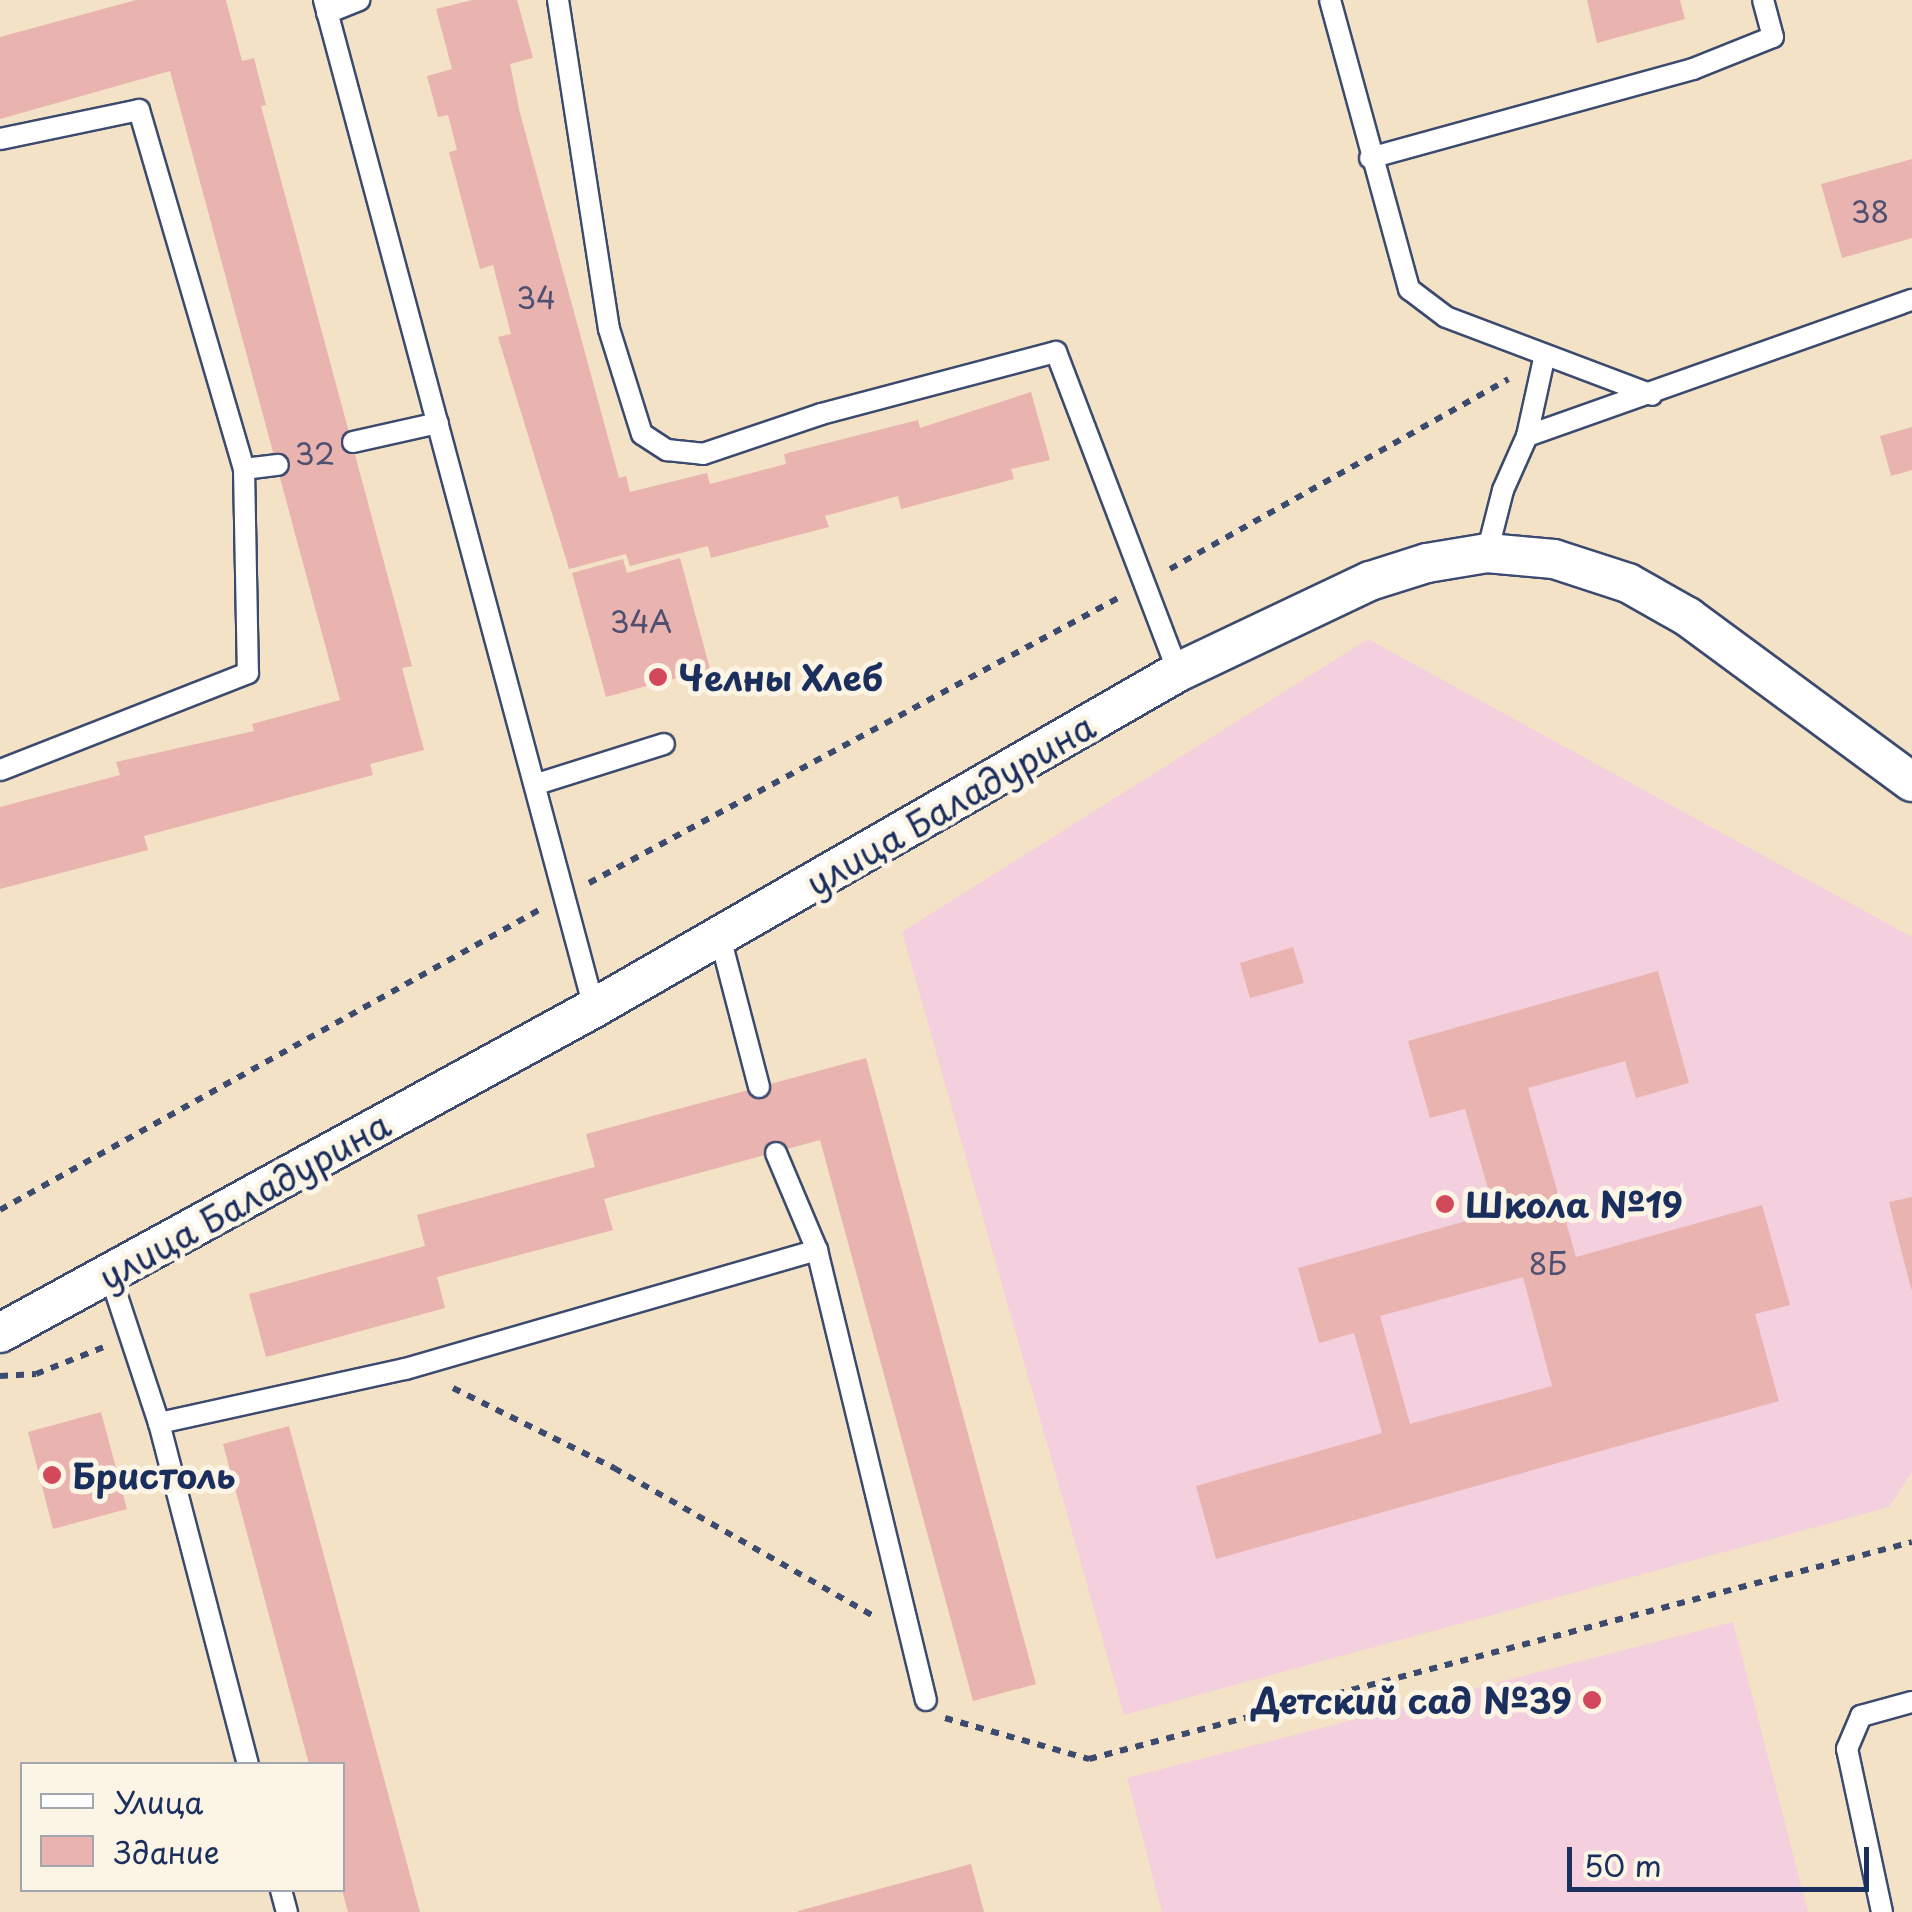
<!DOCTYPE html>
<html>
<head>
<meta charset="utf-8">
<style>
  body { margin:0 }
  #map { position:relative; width:1912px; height:1912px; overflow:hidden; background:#f3e2c6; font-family:"Playpen Sans",sans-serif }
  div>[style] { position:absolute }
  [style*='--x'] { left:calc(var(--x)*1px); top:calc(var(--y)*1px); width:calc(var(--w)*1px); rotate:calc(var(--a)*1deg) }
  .built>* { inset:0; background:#f4cfdd }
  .building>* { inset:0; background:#e9b4af }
  .path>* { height:6px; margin-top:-3px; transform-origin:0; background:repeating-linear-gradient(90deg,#3b4a6e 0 8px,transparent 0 16px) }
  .roads { filter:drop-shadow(2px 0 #3b4a6e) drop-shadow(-2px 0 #3b4a6e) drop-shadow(0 2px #3b4a6e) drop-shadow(0 -2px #3b4a6e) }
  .service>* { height:20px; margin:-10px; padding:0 10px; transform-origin:10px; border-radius:10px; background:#fff }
  .minor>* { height:38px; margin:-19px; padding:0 19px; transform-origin:19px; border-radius:19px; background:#fff }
  .dots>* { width:28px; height:28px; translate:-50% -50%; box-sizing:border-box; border:5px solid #fcf5e5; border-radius:50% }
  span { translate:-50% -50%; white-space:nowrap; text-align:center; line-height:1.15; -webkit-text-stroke:10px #fcf5e5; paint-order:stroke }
  .number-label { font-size:30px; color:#4e5072 }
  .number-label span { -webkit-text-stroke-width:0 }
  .poi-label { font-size:35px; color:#1b2f5e; font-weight:700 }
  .left { translate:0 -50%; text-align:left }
  .right { translate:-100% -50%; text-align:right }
  .street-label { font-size:35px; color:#1b2f5e }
  .legend { position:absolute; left:20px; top:1762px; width:325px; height:130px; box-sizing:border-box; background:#fcf5e5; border:2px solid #a2a6af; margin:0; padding:12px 18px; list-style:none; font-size:30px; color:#1b2f5e }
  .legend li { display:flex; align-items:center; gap:20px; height:50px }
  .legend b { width:50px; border:2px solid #a2a6af }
  .scale { position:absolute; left:1567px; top:1847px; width:302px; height:45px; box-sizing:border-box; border:5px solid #1b2f5e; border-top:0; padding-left:12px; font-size:30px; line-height:35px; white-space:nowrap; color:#1b2f5e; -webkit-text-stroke:8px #fcf5e5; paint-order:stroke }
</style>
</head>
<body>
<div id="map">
  <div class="built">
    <i style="clip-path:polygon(1368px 639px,1912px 937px,1912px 1472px,1889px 1507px,1124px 1715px,902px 932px)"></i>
    <i style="clip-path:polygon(1733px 1622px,1808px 1912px,1162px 1912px,1127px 1778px)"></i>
  </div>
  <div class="building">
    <i style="clip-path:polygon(136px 0,226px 0,242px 61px,254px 58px,266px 105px,261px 106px,412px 666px,402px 668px,424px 750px,370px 764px,373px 775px,144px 836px,148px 850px,0 889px,0 807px,120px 775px,116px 762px,254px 731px,252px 724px,340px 700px,170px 71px,0 119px,0 37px)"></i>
    <i style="clip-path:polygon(472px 0,517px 0,533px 58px,510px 64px,520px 113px,619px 478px,626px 476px,630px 492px,707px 473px,710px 484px,786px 464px,784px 454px,918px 420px,920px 428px,1031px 392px,1050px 460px,1011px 469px,1014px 479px,901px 509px,898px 496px,825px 516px,829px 527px,711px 558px,708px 546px,630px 566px,626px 554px,569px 569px,498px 337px,511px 334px,493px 265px,480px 269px,449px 152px,457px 150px,448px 115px,438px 117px,427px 76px,452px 69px,436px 9px)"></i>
    <i style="clip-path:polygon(1587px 0,1680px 0,1685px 19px,1597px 43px)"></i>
    <i style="clip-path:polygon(1912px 159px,1912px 238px,1842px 258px,1821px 184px)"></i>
    <i style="clip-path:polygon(1912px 427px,1912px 470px,1891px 476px,1880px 436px)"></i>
    <i style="clip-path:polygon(680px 558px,710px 669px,606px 697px,572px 573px,623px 559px,627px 573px)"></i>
    <i style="clip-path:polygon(1293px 947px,1304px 983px,1250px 998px,1240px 963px)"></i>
    <i style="clip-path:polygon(evenodd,1658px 971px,1689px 1083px,1636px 1098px,1625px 1061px,1528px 1088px,1576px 1257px,1762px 1205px,1790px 1305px,1755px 1314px,1779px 1401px,1216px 1559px,1196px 1486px,1382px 1433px,1354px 1333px,1319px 1343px,1298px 1268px,1495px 1213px,1465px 1109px,1430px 1118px,1408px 1041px,1658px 971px,1523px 1277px,1552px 1386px,1410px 1424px,1380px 1316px,1523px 1277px)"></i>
    <i style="clip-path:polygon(866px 1058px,1036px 1684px,973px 1701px,820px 1140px,604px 1199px,613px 1230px,437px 1277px,445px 1308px,266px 1357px,249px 1294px,425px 1246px,417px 1215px,595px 1167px,586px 1134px)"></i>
    <i style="clip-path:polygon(1912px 1197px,1912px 1289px,1911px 1289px,1889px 1202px)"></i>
    <i style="clip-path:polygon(101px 1412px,127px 1509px,53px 1529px,28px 1432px)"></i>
    <i style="clip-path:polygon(289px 1426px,420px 1912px,348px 1912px,342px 1890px,342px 1764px,309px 1764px,223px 1444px)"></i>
    <i style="clip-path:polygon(971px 1864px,984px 1912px,798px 1912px,798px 1911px)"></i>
  </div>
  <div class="path">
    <i style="--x:1170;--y:569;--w:388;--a:-29.3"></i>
    <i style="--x:589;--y:883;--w:603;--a:-28.31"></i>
    <i style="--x:0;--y:1210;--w:617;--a:-29.1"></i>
    <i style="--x:0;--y:1376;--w:36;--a:-3"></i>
    <i style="--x:36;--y:1374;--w:73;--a:-21.7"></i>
    <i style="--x:453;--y:1388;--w:180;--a:26.4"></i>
    <i style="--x:614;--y:1468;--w:303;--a:29.7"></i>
    <i style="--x:945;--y:1718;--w:150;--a:15.9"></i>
    <i style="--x:1089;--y:1759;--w:851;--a:-14.77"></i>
  </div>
  <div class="roads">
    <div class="service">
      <i style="--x:324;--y:0;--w:1044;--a:75"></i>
      <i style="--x:558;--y:0;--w:333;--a:81.2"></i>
      <i style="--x:609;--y:329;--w:110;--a:72.6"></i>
      <i style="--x:642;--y:434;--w:30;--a:33"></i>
      <i style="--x:667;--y:450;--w:36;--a:6"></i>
      <i style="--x:703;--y:454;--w:125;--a:-18.7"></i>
      <i style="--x:821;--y:414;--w:243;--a:-14.8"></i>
      <i style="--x:1056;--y:352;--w:342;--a:69.1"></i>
      <i style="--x:1330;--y:0;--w:300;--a:74.7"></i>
      <i style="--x:1409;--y:289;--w:46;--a:37.1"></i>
      <i style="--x:1446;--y:317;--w:220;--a:20.7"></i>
      <i style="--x:327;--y:13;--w:35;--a:-22"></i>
      <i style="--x:0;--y:139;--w:142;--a:-11.8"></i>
      <i style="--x:139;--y:110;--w:374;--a:73.7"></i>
      <i style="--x:244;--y:469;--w:204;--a:88.9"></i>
      <i style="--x:248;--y:673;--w:266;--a:158.6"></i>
      <i style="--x:1370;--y:158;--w:335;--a:-15.4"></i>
      <i style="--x:1693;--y:69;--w:86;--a:-21.8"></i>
      <i style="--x:1773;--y:37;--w:38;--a:-105"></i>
      <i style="--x:1527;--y:436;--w:408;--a:-19.5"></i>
      <i style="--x:353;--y:442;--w:87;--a:-12.6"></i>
      <i style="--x:244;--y:469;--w:34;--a:-7"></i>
      <i style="--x:1487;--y:553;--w:65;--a:-75.7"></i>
      <i style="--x:1503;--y:490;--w:59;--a:-66"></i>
      <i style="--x:1527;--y:436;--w:79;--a:-77.6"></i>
      <i style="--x:537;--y:784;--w:133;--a:-17.5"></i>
      <i style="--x:720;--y:937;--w:155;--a:75.4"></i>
      <i style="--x:776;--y:1153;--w:105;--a:67.1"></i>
      <i style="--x:110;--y:1275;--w:156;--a:71.7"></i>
      <i style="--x:159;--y:1423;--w:352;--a:75.4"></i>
      <i style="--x:159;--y:1423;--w:252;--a:-12.4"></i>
      <i style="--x:405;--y:1369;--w:429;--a:-16.1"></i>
      <i style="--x:817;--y:1250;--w:463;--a:76.4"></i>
      <i style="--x:281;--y:1890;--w:23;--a:75"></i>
      <i style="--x:1882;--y:1912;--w:167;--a:-102.1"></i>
      <i style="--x:1847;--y:1749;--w:36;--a:-67"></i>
      <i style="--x:1861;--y:1716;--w:53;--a:-15.4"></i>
    </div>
    <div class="minor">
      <i style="--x:0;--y:1333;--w:677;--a:-28.68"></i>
      <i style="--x:594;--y:1008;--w:674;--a:-29.91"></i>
      <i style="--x:1178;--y:672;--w:212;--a:-25.4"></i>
      <i style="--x:1370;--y:581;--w:60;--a:-17.5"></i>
      <i style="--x:1427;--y:563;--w:61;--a:-9.5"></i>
      <i style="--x:1487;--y:553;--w:67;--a:5.1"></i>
      <i style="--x:1554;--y:559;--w:78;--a:18"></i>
      <i style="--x:1628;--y:583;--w:69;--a:29.5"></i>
      <i style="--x:1688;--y:617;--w:278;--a:36.4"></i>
    </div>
  </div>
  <div class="dots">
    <i style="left:658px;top:677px;background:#d1495b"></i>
    <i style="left:1445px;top:1204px;background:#d1495b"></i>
    <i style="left:52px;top:1475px;background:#d1495b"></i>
    <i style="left:1592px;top:1700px;background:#d1495b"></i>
  </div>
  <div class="number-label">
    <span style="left:1870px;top:211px">38</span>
    <span style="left:536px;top:297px">34</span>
    <span style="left:315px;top:453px">32</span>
    <span style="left:641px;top:621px">34А</span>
    <span style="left:1548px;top:1263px">8Б</span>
  </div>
  <div class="poi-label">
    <span class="left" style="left:678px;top:677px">Челны Хлеб</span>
    <span class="left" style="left:1465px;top:1204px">Школа №19</span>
    <span class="left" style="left:72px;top:1475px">Бристоль</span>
    <span class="right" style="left:1572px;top:1700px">Детский сад №39</span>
  </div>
  <div class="street-label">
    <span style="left:950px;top:804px;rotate:-30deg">улица Баладурина</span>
    <span style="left:244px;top:1200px;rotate:-29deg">улица Баладурина</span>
  </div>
  <ul class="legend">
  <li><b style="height:12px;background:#fff"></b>Улица</li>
  <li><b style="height:28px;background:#e9b4af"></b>Здание</li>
  </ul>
  <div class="scale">50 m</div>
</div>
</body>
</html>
